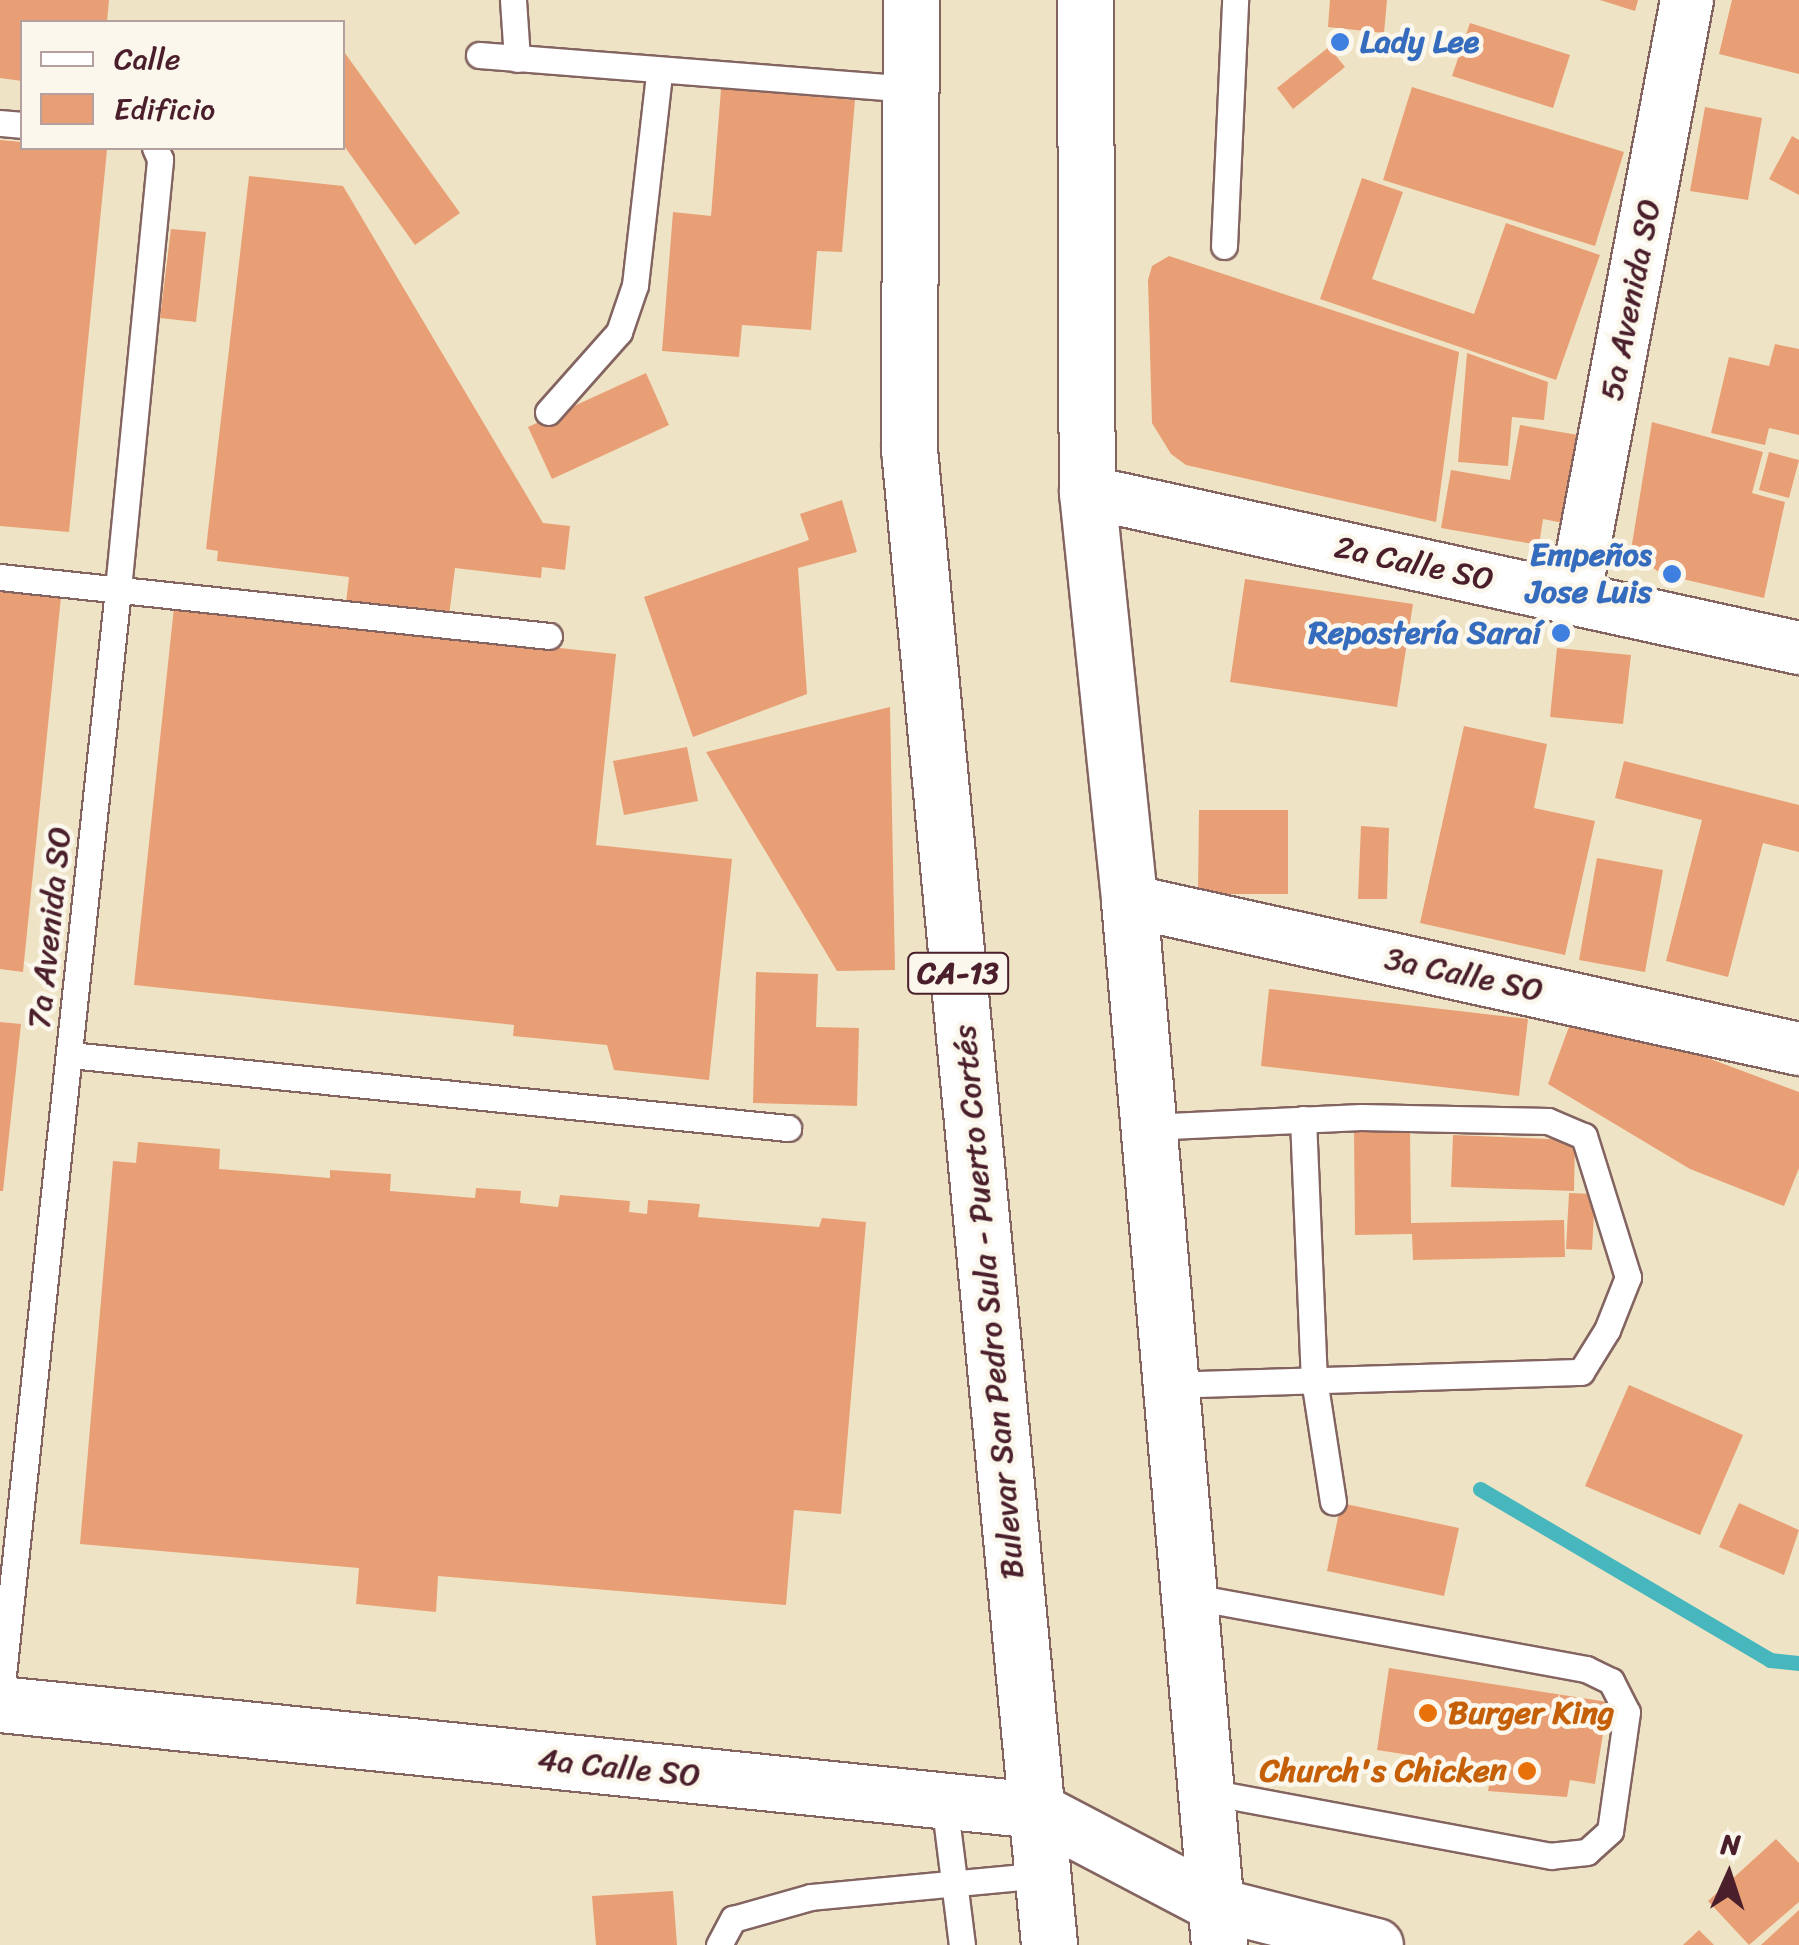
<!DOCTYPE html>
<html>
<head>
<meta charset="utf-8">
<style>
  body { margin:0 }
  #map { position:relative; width:1799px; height:1945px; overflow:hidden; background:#eee4c5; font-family:Sriracha,sans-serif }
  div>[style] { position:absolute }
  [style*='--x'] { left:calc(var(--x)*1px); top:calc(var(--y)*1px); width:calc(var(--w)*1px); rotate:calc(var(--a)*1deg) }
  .stream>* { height:15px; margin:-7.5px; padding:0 7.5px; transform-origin:7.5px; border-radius:7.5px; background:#47b7bd }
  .building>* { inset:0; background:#e99f75 }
  .roads { filter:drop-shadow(2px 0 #836461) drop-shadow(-2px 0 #836461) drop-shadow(0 2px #836461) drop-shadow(0 -2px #836461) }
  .service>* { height:25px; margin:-12.5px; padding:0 12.5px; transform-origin:12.5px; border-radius:12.5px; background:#fff }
  .minor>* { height:52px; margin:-26px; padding:0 26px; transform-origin:26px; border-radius:26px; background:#fff }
  .tertiary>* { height:55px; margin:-27.5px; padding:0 27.5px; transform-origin:27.5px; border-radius:27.5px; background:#fff }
  .trunk>* { height:55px; margin:-27.5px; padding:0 27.5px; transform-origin:27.5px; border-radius:27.5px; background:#fff }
  .dots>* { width:28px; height:28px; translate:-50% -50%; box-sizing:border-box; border:5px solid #fbf7ec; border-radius:50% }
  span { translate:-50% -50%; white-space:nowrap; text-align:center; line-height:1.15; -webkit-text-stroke:9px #fbf7ec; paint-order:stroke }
  .shield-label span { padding:2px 8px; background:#fbf7ec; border:2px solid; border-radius:8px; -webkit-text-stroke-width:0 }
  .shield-label { font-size:30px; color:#4a1f2b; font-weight:700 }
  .shop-label { font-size:32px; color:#366cbe; font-weight:700 }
  .left { translate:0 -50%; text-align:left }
  .right { translate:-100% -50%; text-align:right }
  .street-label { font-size:32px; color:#4a1f2b }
  .food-label { font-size:32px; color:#c56008; font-weight:700 }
  .legend { position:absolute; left:20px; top:20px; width:325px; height:130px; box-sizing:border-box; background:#fbf7ec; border:2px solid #b4a19f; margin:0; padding:12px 18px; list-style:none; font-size:30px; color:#4a1f2b }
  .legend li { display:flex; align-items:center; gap:20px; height:50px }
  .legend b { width:50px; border:2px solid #b4a19f }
  .north { position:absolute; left:1679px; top:1825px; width:100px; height:100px; -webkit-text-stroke:8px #fbf7ec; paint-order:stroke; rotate:3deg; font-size:28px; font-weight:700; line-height:40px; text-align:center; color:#4a1f2b }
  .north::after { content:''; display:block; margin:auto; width:35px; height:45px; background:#4a1f2b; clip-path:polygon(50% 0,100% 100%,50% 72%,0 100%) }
</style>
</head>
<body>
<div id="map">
  <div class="stream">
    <i style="--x:1480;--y:1489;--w:337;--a:30.5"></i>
    <i style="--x:1770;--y:1660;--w:29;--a:6"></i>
  </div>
  <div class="building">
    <i style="clip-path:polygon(0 0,109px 0,107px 22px,22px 22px,22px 81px,0 78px)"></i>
    <i style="clip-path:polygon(1330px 0,1387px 0,1384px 33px,1328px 27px)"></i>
    <i style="clip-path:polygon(1600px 0,1638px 0,1635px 11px)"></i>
    <i style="clip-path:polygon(1732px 0,1799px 0,1799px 74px,1719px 54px)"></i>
    <i style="clip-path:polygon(1470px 23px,1570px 55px,1553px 108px,1452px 76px)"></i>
    <i style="clip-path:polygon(1329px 47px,1345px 67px,1293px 109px,1277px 88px)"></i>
    <i style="clip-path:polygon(342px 49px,460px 213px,415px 245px,342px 143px)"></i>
    <i style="clip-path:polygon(1412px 87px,1624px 152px,1595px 246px,1383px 180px)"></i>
    <i style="clip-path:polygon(721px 89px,855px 100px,842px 252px,817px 251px,811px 330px,742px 325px,739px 357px,662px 351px,673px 212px,711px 216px)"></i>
    <i style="clip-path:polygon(1705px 107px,1762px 118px,1748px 200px,1690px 191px)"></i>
    <i style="clip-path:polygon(1792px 136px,1799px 140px,1799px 195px,1769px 179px)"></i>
    <i style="clip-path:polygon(0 140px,22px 142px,22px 148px,107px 150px,69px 532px,0 526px)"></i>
    <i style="clip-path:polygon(249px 176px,343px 186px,543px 523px,570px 526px,565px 570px,542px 567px,541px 578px,455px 568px,449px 616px,346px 603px,349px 577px,217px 561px,218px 551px,206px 549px)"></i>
    <i style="clip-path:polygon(1362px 178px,1403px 192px,1372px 279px,1474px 314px,1506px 223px,1600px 255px,1556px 380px,1320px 299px)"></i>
    <i style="clip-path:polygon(171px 229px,206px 232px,196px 322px,160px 318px)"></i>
    <i style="clip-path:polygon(1169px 256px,1459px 352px,1436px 522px,1186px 465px,1171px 454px,1152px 423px,1148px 280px,1152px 266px)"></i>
    <i style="clip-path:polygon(1775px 344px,1799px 349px,1799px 435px,1769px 428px,1765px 445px,1711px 433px,1729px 357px,1769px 366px)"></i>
    <i style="clip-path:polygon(1467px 353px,1548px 382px,1544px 420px,1512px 417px,1508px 466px,1458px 462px)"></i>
    <i style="clip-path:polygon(646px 373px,669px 425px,552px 479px,528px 427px)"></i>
    <i style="clip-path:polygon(1652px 422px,1763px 452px,1752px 493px,1785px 502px,1764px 598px,1661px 574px,1631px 550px)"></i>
    <i style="clip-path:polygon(1520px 425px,1578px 435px,1563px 523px,1543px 519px,1539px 545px,1441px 528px,1451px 470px,1510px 480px)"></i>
    <i style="clip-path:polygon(1769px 452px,1799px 460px,1789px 498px,1759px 490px)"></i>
    <i style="clip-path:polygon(842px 500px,857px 552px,798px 568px,807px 694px,693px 737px,644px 597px,809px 540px,800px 514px)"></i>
    <i style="clip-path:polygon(1245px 579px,1413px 604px,1397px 707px,1230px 682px)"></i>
    <i style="clip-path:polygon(0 590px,61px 597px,23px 972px,0 969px)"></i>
    <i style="clip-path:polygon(174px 607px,616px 654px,596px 845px,732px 859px,709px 1080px,614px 1070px,607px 1045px,513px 1036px,514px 1025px,134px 985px)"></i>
    <i style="clip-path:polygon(1557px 648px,1631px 655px,1623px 724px,1550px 717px)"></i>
    <i style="clip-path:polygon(890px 707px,895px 970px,837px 971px,706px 752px)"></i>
    <i style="clip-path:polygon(1464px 726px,1547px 744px,1534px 808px,1595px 821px,1565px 955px,1420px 923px)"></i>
    <i style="clip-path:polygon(687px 747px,698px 801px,624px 815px,613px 761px)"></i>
    <i style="clip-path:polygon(1624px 761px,1799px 805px,1799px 852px,1763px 843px,1728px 977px,1666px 961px,1702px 820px,1615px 798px)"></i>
    <i style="clip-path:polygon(1199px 810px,1288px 810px,1288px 894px,1198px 894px)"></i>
    <i style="clip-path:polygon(1361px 826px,1389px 828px,1387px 899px,1358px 899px)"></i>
    <i style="clip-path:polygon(1597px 858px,1663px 870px,1645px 972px,1579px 960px)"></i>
    <i style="clip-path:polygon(756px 972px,818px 974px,816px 1027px,859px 1028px,857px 1106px,753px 1103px)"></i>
    <i style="clip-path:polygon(1269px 989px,1528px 1019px,1519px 1096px,1261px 1066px)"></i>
    <i style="clip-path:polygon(0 1022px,21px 1024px,3px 1191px,0 1191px)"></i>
    <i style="clip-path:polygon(1570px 1024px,1649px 1036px,1799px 1092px,1799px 1168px,1784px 1206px,1690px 1169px,1548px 1084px)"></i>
    <i style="clip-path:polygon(1410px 1129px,1411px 1223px,1564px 1220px,1565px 1257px,1413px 1260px,1412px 1234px,1355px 1235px,1354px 1130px)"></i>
    <i style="clip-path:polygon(1453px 1135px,1575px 1140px,1574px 1191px,1451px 1187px)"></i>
    <i style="clip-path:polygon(138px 1142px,220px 1149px,219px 1169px,330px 1178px,330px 1170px,391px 1174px,390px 1191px,475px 1198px,476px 1188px,521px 1191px,520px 1203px,558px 1207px,560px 1195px,630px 1201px,629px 1212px,647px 1214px,648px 1200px,700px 1204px,698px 1217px,819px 1227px,822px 1218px,866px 1222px,841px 1514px,794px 1510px,786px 1605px,438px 1576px,436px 1612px,356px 1604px,359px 1568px,80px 1544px,113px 1161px,136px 1163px)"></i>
    <i style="clip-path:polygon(1569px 1193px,1595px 1194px,1592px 1250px,1566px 1249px)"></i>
    <i style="clip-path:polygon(1629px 1385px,1743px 1435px,1700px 1535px,1585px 1486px)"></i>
    <i style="clip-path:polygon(1341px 1503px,1459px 1528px,1444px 1596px,1327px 1571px)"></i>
    <i style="clip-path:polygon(1739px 1503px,1799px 1530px,1784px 1575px,1719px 1547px)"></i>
    <i style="clip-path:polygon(1389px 1668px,1608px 1702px,1595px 1784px,1570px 1780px,1567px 1797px,1488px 1791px,1489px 1785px,1432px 1776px,1435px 1759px,1377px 1750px)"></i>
    <i style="clip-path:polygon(1776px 1839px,1799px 1863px,1799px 1902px,1749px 1945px,1708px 1901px)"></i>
    <i style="clip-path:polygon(673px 1891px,677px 1945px,596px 1945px,592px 1896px)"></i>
    <i style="clip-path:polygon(1799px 1910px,1799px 1945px,1761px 1945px)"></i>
    <i style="clip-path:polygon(1699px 1930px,1714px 1945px,1683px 1945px)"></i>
  </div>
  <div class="roads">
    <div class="service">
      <i style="--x:513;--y:0;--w:59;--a:86.1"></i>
      <i style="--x:479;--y:55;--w:430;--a:4.5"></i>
      <i style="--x:0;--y:123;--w:22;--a:5"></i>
      <i style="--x:1224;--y:246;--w:246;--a:-87.4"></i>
      <i style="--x:548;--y:412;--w:107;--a:-48.4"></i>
      <i style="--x:619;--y:332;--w:50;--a:-71.2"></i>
      <i style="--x:635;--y:285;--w:213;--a:-83.5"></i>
      <i style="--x:0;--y:577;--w:552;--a:6.13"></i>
      <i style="--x:70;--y:1055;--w:722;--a:5.81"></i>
      <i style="--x:1303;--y:1119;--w:260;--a:87.6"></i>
      <i style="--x:1314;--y:1379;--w:124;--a:81.2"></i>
      <i style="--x:1148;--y:1127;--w:213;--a:-2.7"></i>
      <i style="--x:1361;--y:1117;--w:187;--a:1.2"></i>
      <i style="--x:1548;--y:1121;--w:39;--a:23"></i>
      <i style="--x:1584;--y:1136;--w:148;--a:72.7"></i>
      <i style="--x:1628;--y:1277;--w:57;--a:111.6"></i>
      <i style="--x:1607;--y:1330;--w:49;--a:121.8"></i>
      <i style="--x:1581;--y:1372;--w:411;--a:178.2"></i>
      <i style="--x:1188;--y:1596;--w:405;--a:10.4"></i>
      <i style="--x:1586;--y:1669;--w:28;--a:26"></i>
      <i style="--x:1611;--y:1681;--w:35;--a:63"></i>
      <i style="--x:1627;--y:1712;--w:120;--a:98.1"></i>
      <i style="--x:1610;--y:1831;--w:31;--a:138"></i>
      <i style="--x:1587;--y:1852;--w:36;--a:174"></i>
      <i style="--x:1551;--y:1856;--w:352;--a:-169.4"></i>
      <i style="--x:0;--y:1703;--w:1120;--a:-83.95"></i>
      <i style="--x:118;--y:589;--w:432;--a:-84.4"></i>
      <i style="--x:160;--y:159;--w:12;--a:-114"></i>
      <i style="--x:944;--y:1801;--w:145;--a:82.9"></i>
      <i style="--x:719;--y:1945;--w:30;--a:-62"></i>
      <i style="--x:733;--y:1919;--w:81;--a:-15.8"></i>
      <i style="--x:811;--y:1897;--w:233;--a:-5.4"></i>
    </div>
    <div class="minor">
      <i style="--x:1087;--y:492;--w:729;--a:12.36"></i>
      <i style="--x:1574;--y:599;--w:610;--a:-79.32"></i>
      <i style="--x:1129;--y:901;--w:686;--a:12.46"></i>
      <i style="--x:1215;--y:1904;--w:167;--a:14.2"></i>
    </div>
    <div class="tertiary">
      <i style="--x:0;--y:1704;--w:1041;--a:5.84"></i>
      <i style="--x:1036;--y:1810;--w:202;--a:27.7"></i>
    </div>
    <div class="trunk">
      <i style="--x:911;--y:0;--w:449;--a:90.3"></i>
      <i style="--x:909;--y:449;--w:1503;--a:84.65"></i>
      <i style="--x:1085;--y:0;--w:492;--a:89.8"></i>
      <i style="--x:1087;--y:492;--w:411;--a:84.1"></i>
      <i style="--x:1129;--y:901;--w:1048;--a:85.07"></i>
    </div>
  </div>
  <div class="dots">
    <i style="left:1340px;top:42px;background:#3f7fe0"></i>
    <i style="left:1672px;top:574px;background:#3f7fe0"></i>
    <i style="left:1561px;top:633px;background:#3f7fe0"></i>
    <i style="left:1428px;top:1713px;background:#e8710a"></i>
    <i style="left:1527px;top:1771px;background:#e8710a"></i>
  </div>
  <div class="shield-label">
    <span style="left:958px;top:973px">CA-13</span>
  </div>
  <div class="shop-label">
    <span class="left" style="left:1360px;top:42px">Lady Lee</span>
    <span class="right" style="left:1652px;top:574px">Empeños<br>Jose Luis</span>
    <span class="right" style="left:1541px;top:633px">Repostería Saraí</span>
  </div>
  <div class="street-label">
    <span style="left:1631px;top:300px;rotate:-79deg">5a Avenida SO</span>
    <span style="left:1414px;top:564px;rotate:12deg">2a Calle SO</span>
    <span style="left:50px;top:928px;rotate:-84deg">7a Avenida SO</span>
    <span style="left:1464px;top:975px;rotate:12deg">3a Calle SO</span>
    <span style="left:989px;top:1302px;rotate:-95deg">Bulevar San Pedro Sula - Puerto Cortés</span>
    <span style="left:619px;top:1768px;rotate:6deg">4a Calle SO</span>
  </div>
  <div class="food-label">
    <span class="left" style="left:1448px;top:1713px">Burger King</span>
    <span class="right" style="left:1507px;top:1771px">Church's Chicken</span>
  </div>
  <ul class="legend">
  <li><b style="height:12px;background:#fff"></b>Calle</li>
  <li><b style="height:28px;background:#e99f75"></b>Edificio</li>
  </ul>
  <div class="north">N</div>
</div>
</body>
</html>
